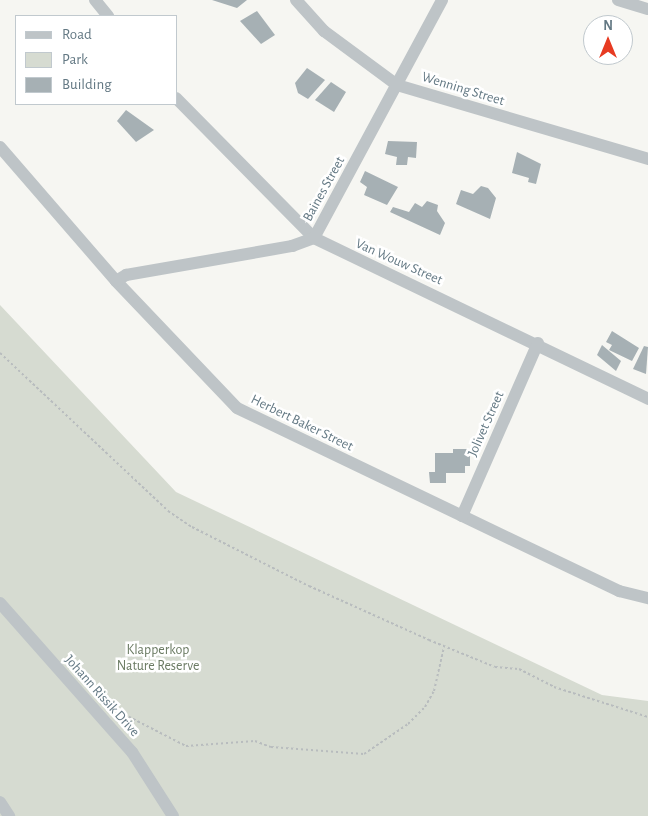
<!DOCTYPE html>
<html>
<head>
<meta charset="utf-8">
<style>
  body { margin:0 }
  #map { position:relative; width:648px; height:816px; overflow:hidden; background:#f6f6f2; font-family:"Alegreya Sans",sans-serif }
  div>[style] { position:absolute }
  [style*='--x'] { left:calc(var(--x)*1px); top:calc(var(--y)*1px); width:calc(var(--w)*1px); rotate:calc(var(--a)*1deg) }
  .green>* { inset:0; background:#d6dbd1 }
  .building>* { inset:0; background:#a6b0b4 }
  .path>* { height:2px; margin-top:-1px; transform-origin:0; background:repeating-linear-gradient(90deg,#b8bcbe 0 2.5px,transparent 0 5px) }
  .minor>* { height:12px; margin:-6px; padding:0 6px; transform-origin:6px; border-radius:6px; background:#bec4c7 }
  span { translate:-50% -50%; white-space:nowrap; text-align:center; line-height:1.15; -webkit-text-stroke:5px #fff; paint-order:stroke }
  .street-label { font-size:14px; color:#647984 }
  .park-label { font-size:14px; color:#6b7b63 }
  .legend { position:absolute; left:15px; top:15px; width:162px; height:90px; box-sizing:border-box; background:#fff; border:1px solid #c1c9ce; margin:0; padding:6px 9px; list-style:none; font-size:15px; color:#647984 }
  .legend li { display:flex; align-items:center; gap:10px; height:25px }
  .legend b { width:25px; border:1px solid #c1c9ce }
  .north { position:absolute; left:583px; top:15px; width:50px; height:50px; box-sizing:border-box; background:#fff; border:1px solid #c1c9ce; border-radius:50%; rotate:0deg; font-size:14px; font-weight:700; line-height:20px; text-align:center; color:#647984 }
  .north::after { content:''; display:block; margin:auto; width:18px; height:22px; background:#e73b22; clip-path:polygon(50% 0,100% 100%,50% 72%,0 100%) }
</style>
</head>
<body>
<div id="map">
  <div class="green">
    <i style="clip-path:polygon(0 305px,176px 492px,602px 695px,648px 701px,648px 816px,0 816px)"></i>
  </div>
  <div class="building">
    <i style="clip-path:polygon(212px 0,247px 0,237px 8px)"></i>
    <i style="clip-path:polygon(257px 11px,275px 35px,261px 44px,240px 21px)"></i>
    <i style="clip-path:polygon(623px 28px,629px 29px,624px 49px,623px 49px)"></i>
    <i style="clip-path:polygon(307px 68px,325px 80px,308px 99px,298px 93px,295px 83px)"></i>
    <i style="clip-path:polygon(331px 82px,346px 92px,334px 112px,315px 100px)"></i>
    <i style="clip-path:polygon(126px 110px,154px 130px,136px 142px,117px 121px)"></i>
    <i style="clip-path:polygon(388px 141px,417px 142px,416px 158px,408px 157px,407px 165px,396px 165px,397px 157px,385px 154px)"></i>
    <i style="clip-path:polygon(517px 152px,541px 164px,536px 184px,528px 182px,529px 178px,512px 173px)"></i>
    <i style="clip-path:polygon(365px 171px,398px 187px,387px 205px,364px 195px,367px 187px,360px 182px)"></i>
    <i style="clip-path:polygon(481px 186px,488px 188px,496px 198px,490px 219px,456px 204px,461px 190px,473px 194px)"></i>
    <i style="clip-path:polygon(427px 201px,438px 205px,437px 211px,445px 223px,440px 235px,390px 212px,393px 207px,409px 212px,415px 203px,422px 207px)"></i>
    <i style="clip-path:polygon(612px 331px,639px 348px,632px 361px,609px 350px,612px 345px,606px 342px)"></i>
    <i style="clip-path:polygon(602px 345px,621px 361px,616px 371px,597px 355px)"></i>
    <i style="clip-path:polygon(644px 346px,648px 347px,646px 374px,633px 369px)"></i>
    <i style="clip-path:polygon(453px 449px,470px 449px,470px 466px,465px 466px,465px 473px,446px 473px,446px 483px,430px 483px,429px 472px,435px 472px,435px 453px,453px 453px)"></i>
  </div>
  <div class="path">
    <i style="--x:0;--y:353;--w:231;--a:43.2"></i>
    <i style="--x:168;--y:511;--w:29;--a:34"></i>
    <i style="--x:192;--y:527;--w:131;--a:26.8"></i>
    <i style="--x:309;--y:586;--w:132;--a:24.2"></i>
    <i style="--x:429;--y:640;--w:71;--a:22.2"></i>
    <i style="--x:495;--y:667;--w:24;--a:5"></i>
    <i style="--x:519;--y:669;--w:39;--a:27"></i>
    <i style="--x:554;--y:687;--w:99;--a:17.7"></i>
    <i style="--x:102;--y:703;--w:94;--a:27.1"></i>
    <i style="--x:186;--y:746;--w:69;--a:-4.1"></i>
    <i style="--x:255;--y:741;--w:17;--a:21"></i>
    <i style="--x:271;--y:747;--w:93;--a:4.3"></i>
    <i style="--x:364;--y:754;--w:53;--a:-34.3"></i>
    <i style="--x:408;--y:724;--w:24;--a:-45"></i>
    <i style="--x:425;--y:707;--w:18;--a:-61"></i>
    <i style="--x:434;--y:691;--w:45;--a:-77.2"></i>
  </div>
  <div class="minor">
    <i style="--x:95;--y:0;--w:21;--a:51"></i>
    <i style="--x:296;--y:0;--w:42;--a:47.9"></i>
    <i style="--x:324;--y:31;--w:91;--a:36.5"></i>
    <i style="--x:397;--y:85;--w:262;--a:16.4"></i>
    <i style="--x:618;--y:0;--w:31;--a:17"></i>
    <i style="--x:176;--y:98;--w:197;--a:45.4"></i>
    <i style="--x:314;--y:238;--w:371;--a:25.7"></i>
    <i style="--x:0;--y:147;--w:177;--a:49.1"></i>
    <i style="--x:116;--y:281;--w:175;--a:46.4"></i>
    <i style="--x:237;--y:408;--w:424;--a:25.6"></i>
    <i style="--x:619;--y:591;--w:30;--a:14"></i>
    <i style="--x:116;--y:281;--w:12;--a:-31"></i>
    <i style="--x:126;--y:275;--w:169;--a:-9.9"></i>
    <i style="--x:292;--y:246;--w:23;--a:-20"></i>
    <i style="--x:314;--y:238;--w:270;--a:-61.7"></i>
    <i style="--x:462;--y:516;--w:189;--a:-66.3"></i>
    <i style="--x:0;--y:603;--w:199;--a:48.5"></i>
    <i style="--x:132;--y:752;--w:76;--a:57.4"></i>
    <i style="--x:0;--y:802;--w:17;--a:57"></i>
  </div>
  <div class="street-label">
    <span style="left:463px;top:89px;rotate:17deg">Wenning Street</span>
    <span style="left:324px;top:189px;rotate:-61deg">Baines Street</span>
    <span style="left:399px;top:262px;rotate:24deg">Van Wouw Street</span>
    <span style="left:302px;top:423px;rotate:26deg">Herbert Baker Street</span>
    <span style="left:486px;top:424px;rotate:-66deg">Jolivet Street</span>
    <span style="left:102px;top:696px;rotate:48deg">Johann Rissik Drive</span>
  </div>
  <div class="park-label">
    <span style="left:158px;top:658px">Klapperkop<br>Nature Reserve</span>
  </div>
  <ul class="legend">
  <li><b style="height:6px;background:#bec4c7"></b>Road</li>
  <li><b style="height:14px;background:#d6dbd1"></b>Park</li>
  <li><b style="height:14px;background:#a6b0b4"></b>Building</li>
  </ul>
  <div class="north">N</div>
</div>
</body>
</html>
